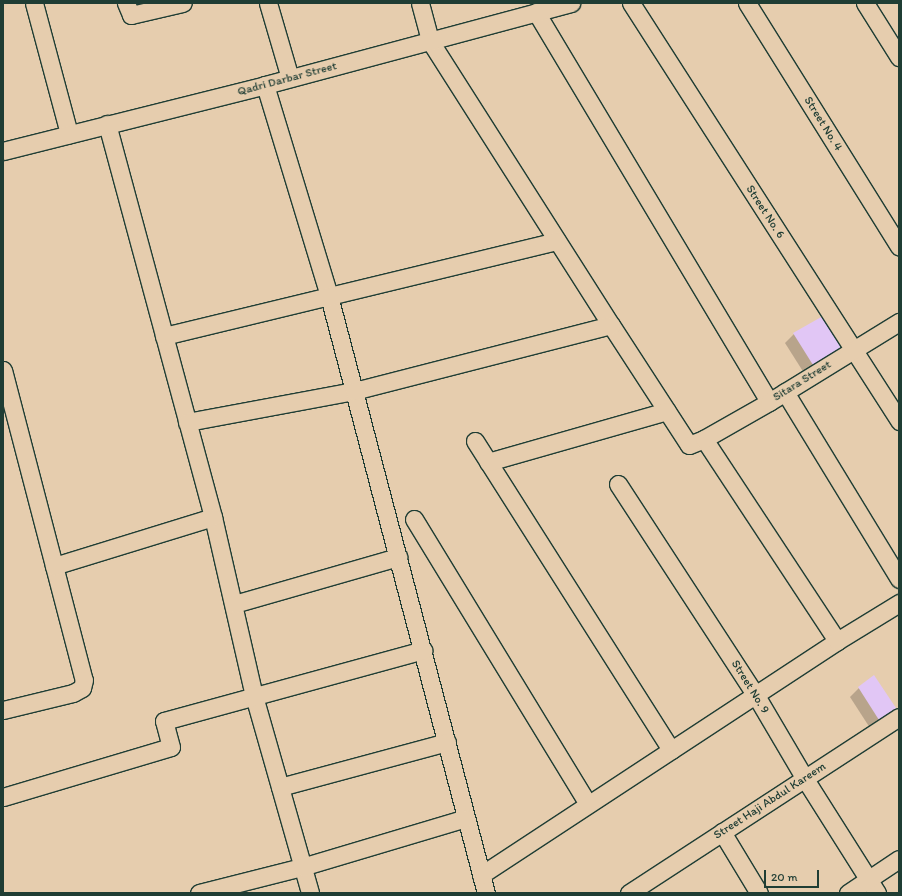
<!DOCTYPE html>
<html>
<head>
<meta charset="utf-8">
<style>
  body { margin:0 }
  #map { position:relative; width:902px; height:896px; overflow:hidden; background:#e6cdae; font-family:Itim,sans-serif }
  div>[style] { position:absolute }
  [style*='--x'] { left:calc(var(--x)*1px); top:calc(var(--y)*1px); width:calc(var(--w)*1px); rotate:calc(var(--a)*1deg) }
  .shadow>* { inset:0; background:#0003 }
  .building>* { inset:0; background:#e1c6f5 }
  .roads { filter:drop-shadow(1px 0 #1f3d34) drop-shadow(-1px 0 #1f3d34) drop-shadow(0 1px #1f3d34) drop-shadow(0 -1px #1f3d34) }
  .minor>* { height:17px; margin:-8.5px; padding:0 8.5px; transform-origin:8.5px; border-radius:8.5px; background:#e6cdae }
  span { translate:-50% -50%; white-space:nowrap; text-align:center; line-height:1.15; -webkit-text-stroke:4px #e6cdae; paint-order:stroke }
  .street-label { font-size:12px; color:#1f3d34 }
  .frame { position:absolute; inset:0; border:4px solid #1f3d34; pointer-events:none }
  .scale { position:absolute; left:764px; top:870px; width:55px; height:18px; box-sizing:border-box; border:2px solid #1f3d34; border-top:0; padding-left:5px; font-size:12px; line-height:14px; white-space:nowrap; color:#1f3d34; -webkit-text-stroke:3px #e6cdae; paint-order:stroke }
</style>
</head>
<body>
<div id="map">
  <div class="shadow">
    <i style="clip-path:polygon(794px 334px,841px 348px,804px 373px,785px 343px)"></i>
    <i style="clip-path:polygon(859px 688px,895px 708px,870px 728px,850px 697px)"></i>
  </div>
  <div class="building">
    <i style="clip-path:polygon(823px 316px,842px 349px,813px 365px,793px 333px)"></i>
    <i style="clip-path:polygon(874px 675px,896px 708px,879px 720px,858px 687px)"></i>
  </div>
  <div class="roads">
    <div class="minor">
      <i style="--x:34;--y:3;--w:136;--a:75"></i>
      <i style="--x:126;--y:3;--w:13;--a:67"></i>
      <i style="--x:131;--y:15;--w:53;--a:-13"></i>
      <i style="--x:268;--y:3;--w:78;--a:73.7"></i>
      <i style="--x:420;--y:3;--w:39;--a:75"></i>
      <i style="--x:430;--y:41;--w:337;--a:57.5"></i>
      <i style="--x:611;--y:325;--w:143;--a:57"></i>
      <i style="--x:689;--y:445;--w:16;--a:-22"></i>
      <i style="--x:704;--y:439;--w:242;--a:56.6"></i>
      <i style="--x:631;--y:3;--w:497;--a:57.3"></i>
      <i style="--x:747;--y:3;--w:287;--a:58"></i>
      <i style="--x:865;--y:3;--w:64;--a:57.8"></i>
      <i style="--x:536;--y:12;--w:454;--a:59.1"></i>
      <i style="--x:265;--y:85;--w:220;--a:73.1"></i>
      <i style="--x:329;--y:296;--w:617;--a:75.27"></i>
      <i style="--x:107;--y:124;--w:407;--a:74.9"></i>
      <i style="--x:213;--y:517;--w:184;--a:77.1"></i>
      <i style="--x:254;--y:696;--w:205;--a:74.1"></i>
      <i style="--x:3;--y:151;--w:270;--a:-14.1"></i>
      <i style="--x:265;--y:85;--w:317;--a:-15"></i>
      <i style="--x:164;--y:336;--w:404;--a:-13.6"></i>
      <i style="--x:3;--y:370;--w:320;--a:75.4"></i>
      <i style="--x:84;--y:680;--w:8;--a:104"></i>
      <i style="--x:82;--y:688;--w:10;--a:151"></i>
      <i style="--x:73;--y:693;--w:72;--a:166.3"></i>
      <i style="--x:785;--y:392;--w:219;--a:58.6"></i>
      <i style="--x:187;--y:422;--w:170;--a:-10.5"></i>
      <i style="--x:354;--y:391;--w:265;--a:-14.4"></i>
      <i style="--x:704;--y:439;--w:75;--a:-29.6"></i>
      <i style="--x:769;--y:402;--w:153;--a:-31.6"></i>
      <i style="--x:475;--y:441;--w:366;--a:57.6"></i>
      <i style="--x:488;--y:462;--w:186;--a:-15.9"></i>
      <i style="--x:618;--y:484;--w:251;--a:56.9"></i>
      <i style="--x:755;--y:694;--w:99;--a:59.5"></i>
      <i style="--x:805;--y:779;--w:135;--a:57.7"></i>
      <i style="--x:414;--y:519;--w:334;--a:58.6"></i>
      <i style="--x:54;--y:566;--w:166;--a:-17.1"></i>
      <i style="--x:234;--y:604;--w:171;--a:-16"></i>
      <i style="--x:280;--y:787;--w:173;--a:-15.1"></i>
      <i style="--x:3;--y:797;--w:175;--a:-16.6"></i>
      <i style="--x:171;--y:747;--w:27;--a:-105"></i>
      <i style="--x:164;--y:721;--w:269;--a:-15.3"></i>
      <i style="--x:722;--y:832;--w:71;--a:58.8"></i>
      <i style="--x:481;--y:875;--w:426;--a:-33.3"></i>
      <i style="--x:837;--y:641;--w:73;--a:-31.5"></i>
      <i style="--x:199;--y:893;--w:106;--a:-14.2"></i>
      <i style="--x:302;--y:867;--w:171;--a:-16.6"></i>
      <i style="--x:629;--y:893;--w:322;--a:-33.1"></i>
      <i style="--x:848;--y:893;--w:61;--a:-33.7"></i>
    </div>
  </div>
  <div class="street-label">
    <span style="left:287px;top:79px;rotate:-15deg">Qadri Darbar Street</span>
    <span style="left:823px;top:124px;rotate:58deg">Street No. 4</span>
    <span style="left:765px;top:212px;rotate:57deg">Street No. 6</span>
    <span style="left:802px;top:381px;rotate:-32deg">Sitara Street</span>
    <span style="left:750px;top:687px;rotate:58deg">Street No. 9</span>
    <span style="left:770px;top:801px;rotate:-33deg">Street Haji Abdul Kareem</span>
  </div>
  <div class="frame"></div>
  <div class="scale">20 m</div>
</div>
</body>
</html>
